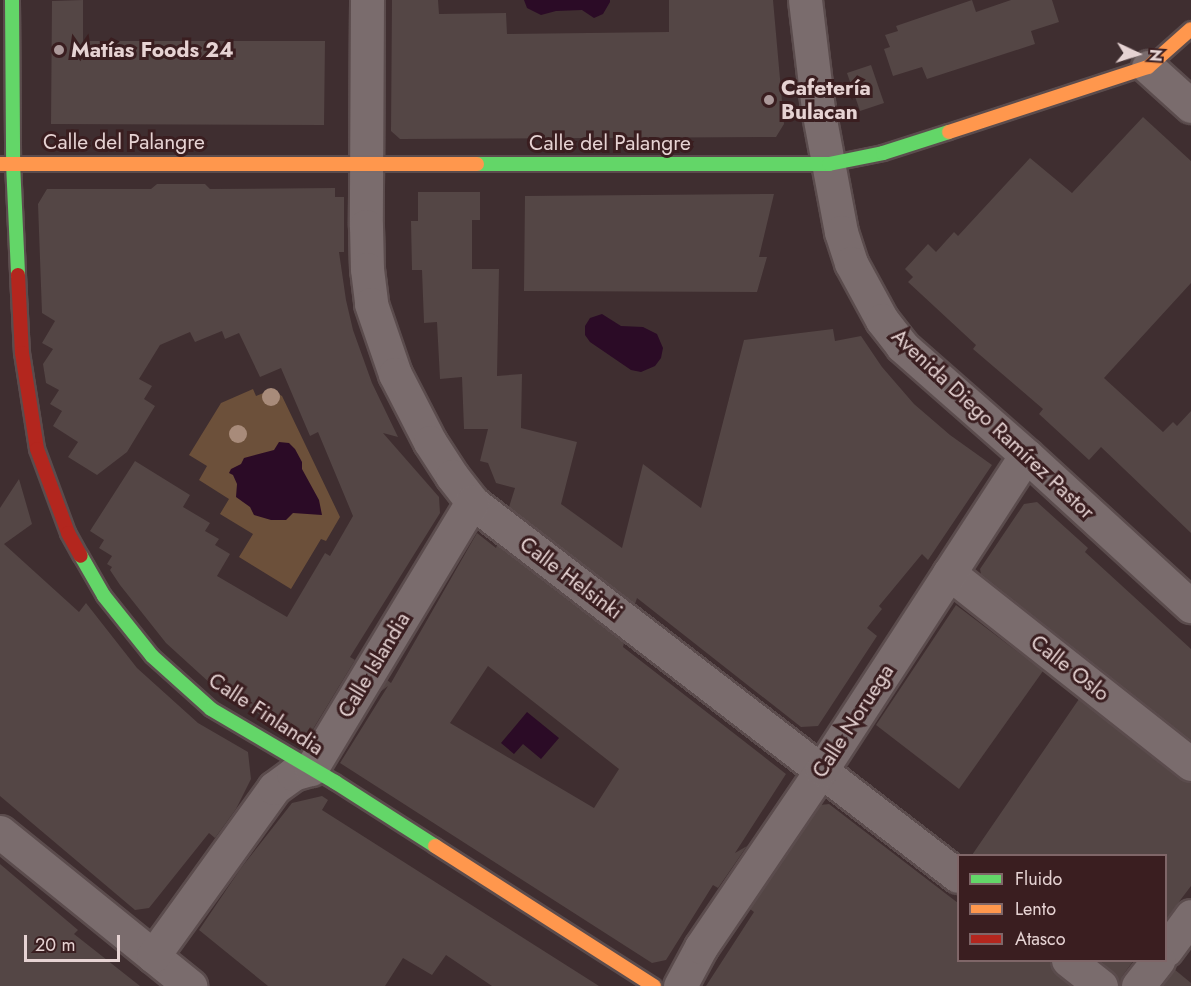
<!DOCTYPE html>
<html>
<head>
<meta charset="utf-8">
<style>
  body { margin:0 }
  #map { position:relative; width:1191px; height:986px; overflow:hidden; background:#3f2e30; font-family:Jost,sans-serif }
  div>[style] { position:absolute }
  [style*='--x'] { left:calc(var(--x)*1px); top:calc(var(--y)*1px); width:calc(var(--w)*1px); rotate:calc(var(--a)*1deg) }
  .green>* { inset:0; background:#6c503a }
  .water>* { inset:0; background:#2b0b26 }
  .building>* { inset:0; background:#544645 }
  .roads { filter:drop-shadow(2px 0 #5b4c4d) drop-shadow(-2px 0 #5b4c4d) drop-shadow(0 2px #5b4c4d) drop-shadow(0 -2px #5b4c4d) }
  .street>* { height:33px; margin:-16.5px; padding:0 16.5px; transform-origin:16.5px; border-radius:16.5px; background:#7a6c6d }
  .fast>* { height:14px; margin:-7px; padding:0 7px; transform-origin:7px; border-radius:7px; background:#63d668 }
  .slow>* { height:14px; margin:-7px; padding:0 7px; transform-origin:7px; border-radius:7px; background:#ff974d }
  .jam>* { height:14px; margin:-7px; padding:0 7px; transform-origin:7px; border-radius:7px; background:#b3261e }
  .trees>* { width:18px; height:18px; margin:-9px; border-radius:50%; background:#a88b7a }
  .dots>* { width:16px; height:16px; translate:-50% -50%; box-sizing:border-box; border:3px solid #3a1e20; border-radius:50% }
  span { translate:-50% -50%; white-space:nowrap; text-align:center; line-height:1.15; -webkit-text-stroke:6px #3a1e20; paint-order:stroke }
  .poi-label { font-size:21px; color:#e6d3d3; font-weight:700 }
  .left { translate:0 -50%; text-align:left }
  .street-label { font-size:21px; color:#e6d3d3 }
  .legend { position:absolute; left:957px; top:854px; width:210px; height:108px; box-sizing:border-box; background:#3a1e20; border:2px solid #7f6668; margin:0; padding:8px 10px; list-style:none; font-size:18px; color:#e6d3d3 }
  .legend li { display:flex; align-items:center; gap:12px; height:30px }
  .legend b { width:30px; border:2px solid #7f6668 }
  .north { position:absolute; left:1107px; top:24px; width:60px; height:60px; -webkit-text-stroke:4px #3a1e20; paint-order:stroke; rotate:94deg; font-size:16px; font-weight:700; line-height:24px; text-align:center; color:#e6d3d3 }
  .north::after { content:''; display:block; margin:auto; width:21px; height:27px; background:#e6d3d3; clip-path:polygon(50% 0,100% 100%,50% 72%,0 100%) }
  .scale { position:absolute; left:24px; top:935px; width:96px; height:27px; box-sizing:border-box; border:3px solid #e6d3d3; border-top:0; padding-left:8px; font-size:18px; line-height:21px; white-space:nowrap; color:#e6d3d3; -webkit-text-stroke:4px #3a1e20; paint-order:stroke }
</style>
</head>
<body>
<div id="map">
  <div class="green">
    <i style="clip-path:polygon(253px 389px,256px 396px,271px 390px,282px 396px,340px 517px,326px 541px,321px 539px,291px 589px,239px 557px,253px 534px,220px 514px,229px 499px,199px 480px,207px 466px,189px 455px,221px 403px)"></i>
  </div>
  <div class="water">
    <i style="clip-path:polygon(524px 0,610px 0,610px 2px,603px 14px,594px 18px,582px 10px,556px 11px,541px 15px,527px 8px)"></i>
    <i style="clip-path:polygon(602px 314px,621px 326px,643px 327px,657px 334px,663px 348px,661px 358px,655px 366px,641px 372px,631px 370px,590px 342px,585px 335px,585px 326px,590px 318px)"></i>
    <i style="clip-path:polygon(279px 442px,289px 443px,295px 449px,302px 462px,302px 469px,319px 500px,322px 515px,293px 513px,286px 520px,271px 520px,254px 515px,250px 507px,236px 497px,237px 484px,233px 475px,229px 473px,231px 469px,241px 464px,244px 458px,274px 450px)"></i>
    <i style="clip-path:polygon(527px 712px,559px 738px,541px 759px,523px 744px,514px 754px,501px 743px)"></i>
  </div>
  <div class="building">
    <i style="clip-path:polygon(83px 0,83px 41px,325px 41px,324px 125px,51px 124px,52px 1px)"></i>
    <i style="clip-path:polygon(392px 0,438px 0,439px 14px,506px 13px,507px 34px,669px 32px,669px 0,773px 0,784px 124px,776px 137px,400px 139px,391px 131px)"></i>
    <i style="clip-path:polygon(972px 0,976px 12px,1011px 0,1052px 0,1059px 22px,1031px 31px,1035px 44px,927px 79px,922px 67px,893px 76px,884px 49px,890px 47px,885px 35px,898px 31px,896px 26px)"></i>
    <i style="clip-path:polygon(871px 65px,884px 103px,860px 111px,847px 73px)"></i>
    <i style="clip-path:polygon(1143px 117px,1191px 161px,1191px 283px,1104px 378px,1163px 432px,1173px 422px,1177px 426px,1191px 411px,1191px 533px,1101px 447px,1089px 460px,1039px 414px,1043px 409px,973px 349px,976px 345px,908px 282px,913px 277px,905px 269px,928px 244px,936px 252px,954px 232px,958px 236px,1030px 158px,1072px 193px)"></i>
    <i style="clip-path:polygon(157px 184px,205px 184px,210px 189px,335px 188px,335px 197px,344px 197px,344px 252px,339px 252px,346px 300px,353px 330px,372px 383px,398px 437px,383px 433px,439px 497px,440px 513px,350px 657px,355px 660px,310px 734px,301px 740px,265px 719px,241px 700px,242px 705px,222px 694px,166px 643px,120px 585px,110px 570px,112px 567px,107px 564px,112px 556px,99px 548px,104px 540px,90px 531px,135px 461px,190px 495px,183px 507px,210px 523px,205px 531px,219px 539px,215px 545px,230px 554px,217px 576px,287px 617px,325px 553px,330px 556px,353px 516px,318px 432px,310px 436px,281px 368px,260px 377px,239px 333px,225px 339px,222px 331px,195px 342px,190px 332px,160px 345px,139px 379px,152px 386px,144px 399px,155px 406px,127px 452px,97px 475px,68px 457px,78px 442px,53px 426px,62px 411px,50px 404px,59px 390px,46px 383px,43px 364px,53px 349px,42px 343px,55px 321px,42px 313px,38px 204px,47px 189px,151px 189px)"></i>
    <i style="clip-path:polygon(418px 192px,480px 192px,480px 220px,472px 220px,472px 269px,499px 269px,497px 376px,522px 374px,521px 428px,577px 442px,561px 504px,622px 548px,643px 464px,701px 508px,744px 340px,833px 329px,835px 341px,861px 336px,882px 367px,914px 404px,950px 435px,992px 465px,928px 560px,922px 554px,879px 606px,882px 609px,867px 628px,877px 636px,818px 726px,801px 727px,670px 624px,637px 598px,635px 604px,509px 507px,515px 488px,496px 483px,488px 463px,480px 461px,488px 429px,464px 429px,462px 377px,440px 379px,437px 322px,424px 323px,422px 270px,412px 270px,411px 221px,418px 221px)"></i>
    <i style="clip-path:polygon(774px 194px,759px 257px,767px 257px,757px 292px,524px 291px,525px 196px)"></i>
    <i style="clip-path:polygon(19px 479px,32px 524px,4px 544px,79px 612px,86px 603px,137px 668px,198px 723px,248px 752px,251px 779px,236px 809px,215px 838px,209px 833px,149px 908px,135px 910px,0 796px,0 508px)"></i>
    <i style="clip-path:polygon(1037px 502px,1088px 548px,1085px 552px,1191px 649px,1191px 740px,981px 574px,980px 569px,1024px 504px)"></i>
    <i style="clip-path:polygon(evenodd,477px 533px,496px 548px,497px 545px,624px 643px,623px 647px,786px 774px,735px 853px,747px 846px,718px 888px,713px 885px,666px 960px,652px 963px,340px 763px,388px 686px,380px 692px,387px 680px,391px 683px,477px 533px,488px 666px,619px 769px,594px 808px,450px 723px,488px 666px)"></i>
    <i style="clip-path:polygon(956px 605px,1043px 671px,959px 789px,876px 725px)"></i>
    <i style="clip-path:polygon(1079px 699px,1179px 779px,1191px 782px,1191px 886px,1166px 919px,1166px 855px,972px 855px)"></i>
    <i style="clip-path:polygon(322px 796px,328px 800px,322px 810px,599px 986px,492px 986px,446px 955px,432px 975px,403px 958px,385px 986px,268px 986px,199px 930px,241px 868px,292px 803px)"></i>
    <i style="clip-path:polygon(829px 804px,958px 903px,958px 960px,1050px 960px,1056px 974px,1071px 986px,706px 986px,754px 912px,750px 909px,820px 805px)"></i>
    <i style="clip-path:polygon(0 864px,78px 930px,74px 934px,140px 986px,0 986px)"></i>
    <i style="clip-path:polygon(1099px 960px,1134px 960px,1123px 975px,1120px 986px,1113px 972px)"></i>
    <i style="clip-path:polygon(1174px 969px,1191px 983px,1191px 986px,1162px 986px)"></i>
  </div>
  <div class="roads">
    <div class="street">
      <i style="--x:367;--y:0;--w:226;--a:90.3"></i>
      <i style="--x:366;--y:226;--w:43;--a:88.7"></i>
      <i style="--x:367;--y:269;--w:35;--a:83"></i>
      <i style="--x:371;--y:304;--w:74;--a:71.1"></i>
      <i style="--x:395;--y:374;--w:76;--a:62.8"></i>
      <i style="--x:430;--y:442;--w:40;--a:57.1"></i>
      <i style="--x:452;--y:476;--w:33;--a:52"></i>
      <i style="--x:472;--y:502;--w:613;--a:37.58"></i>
      <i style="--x:805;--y:0;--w:110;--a:83.2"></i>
      <i style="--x:818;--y:109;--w:125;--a:79.4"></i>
      <i style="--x:841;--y:232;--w:33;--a:72"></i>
      <i style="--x:851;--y:263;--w:65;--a:61.5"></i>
      <i style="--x:882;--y:320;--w:33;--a:52"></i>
      <i style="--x:902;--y:346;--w:165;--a:41.3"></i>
      <i style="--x:1026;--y:455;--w:224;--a:42.5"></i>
      <i style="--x:1148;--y:67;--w:58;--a:42.2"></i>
      <i style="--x:949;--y:573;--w:308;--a:38.3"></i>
      <i style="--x:0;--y:832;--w:245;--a:39"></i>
      <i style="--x:1166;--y:950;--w:42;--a:-53.7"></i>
      <i style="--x:153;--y:956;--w:207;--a:-54.2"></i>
      <i style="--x:274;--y:788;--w:24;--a:-36"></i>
      <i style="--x:293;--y:774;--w:19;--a:-16"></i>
      <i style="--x:311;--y:769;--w:312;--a:-58.9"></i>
      <i style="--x:1068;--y:960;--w:42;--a:38.2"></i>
      <i style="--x:680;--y:986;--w:44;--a:-61.7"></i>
      <i style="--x:701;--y:947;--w:215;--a:-55.8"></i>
      <i style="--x:822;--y:769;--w:374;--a:-57"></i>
      <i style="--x:1138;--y:986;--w:33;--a:-52"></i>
    </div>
    <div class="fast">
      <i style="--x:12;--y:0;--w:163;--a:89.6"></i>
      <i style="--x:13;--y:163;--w:112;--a:87.4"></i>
      <i style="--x:477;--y:164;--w:352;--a:0"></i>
      <i style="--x:829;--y:164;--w:55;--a:-11.5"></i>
      <i style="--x:883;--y:153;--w:69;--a:-17.7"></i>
      <i style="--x:81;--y:556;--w:46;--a:60.1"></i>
      <i style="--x:104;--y:596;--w:77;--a:51.3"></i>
      <i style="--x:152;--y:656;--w:79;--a:41.9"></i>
      <i style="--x:211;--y:709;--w:144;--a:30.5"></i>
      <i style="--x:335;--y:782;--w:119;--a:32.6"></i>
    </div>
    <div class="slow">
      <i style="--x:949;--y:132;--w:209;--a:-18.1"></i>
      <i style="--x:1148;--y:67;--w:57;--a:-41.5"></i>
      <i style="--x:0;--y:164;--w:477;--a:0"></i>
      <i style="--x:435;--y:846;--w:260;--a:32.6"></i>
    </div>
    <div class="jam">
      <i style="--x:18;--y:275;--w:78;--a:87.1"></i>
      <i style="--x:22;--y:353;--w:97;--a:81.1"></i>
      <i style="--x:37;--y:449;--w:90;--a:69.7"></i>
      <i style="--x:68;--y:533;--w:26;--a:61"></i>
    </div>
  </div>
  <div class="trees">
    <i style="left:271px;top:397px"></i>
    <i style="left:238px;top:434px"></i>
  </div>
  <div class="dots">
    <i style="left:59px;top:50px;background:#ac999a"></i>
    <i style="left:769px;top:100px;background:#ac999a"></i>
  </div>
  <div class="poi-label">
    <span class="left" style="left:71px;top:50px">Matías Foods 24</span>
    <span class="left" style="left:781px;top:100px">Cafetería<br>Bulacan</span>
  </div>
  <div class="street-label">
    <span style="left:124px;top:142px">Calle del Palangre</span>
    <span style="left:610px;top:143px">Calle del Palangre</span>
    <span style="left:993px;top:424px;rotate:43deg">Avenida Diego Ramírez Pastor</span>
    <span style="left:571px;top:578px;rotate:37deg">Calle Helsinki</span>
    <span style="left:374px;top:665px;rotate:-59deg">Calle Islandia</span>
    <span style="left:1070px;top:668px;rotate:38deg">Calle Oslo</span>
    <span style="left:266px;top:714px;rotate:33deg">Calle Finlandia</span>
    <span style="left:853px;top:721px;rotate:-57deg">Calle Noruega</span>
  </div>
  <ul class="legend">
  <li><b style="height:8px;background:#63d668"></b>Fluido</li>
  <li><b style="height:8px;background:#ff974d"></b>Lento</li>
  <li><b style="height:8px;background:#b3261e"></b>Atasco</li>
  </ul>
  <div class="north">N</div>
  <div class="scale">20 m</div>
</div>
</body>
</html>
